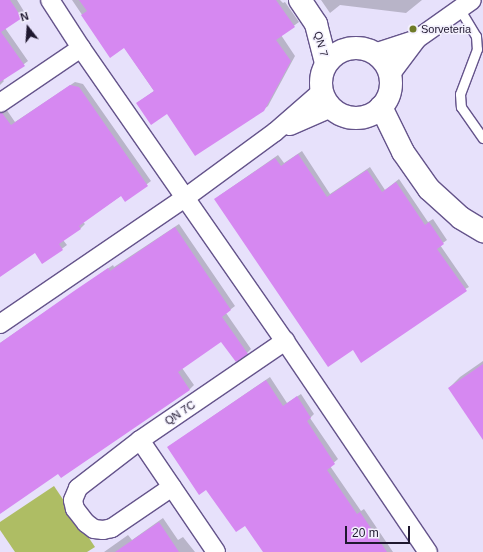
<!DOCTYPE html>
<html>
<head>
<meta charset="utf-8">
<style>
  body { margin:0 }
  #map { position:relative; width:483px; height:552px; overflow:hidden; background:#e7e1fb; font-family:Arial,sans-serif }
  div>[style] { position:absolute }
  [style*='--x'] { left:calc(var(--x)*1px); top:calc(var(--y)*1px); width:calc(var(--w)*1px); rotate:calc(var(--a)*1deg) }
  .green>* { inset:0; background:#aebd64 }
  .shadow>* { inset:0; background:#0003 }
  .building>* { inset:0; background:#d688f1 }
  .roads { filter:drop-shadow(1px 0 #65548b) drop-shadow(-1px 0 #65548b) drop-shadow(0 1px #65548b) drop-shadow(0 -1px #65548b) }
  .service>* { height:9px; margin:-4.5px; padding:0 4.5px; transform-origin:4.5px; border-radius:4.5px; background:#fff }
  .minor>* { height:18px; margin:-9px; padding:0 9px; transform-origin:9px; border-radius:9px; background:#fff }
  .tertiary>* { height:22px; margin:-11px; padding:0 11px; transform-origin:11px; border-radius:11px; background:#fff }
  .tertiary>.ring { margin:-11px; padding:0; box-sizing:content-box; background:none; border:22px solid #fff; border-radius:50% }
  .dots>* { width:11px; height:11px; translate:-50% -50%; box-sizing:border-box; border:2px solid #f3f0fd; border-radius:50% }
  span { translate:-50% -50%; white-space:nowrap; text-align:center; line-height:1.15; -webkit-text-stroke:3px #f3f0fd; paint-order:stroke }
  .poi-label { font-size:11px; color:#1f182f }
  .left { translate:0 -50%; text-align:left }
  .street-label { font-size:11px; color:#1f182f }
  .north { position:absolute; left:8px; top:8px; width:40px; height:40px; -webkit-text-stroke:3px #f3f0fd; paint-order:stroke; rotate:343deg; font-size:11px; font-weight:700; line-height:16px; text-align:center; color:#1f182f }
  .north::after { content:''; display:block; margin:auto; width:14px; height:18px; background:#1f182f; clip-path:polygon(50% 0,100% 100%,50% 72%,0 100%) }
  .scale { position:absolute; left:345px; top:526px; width:65px; height:18px; box-sizing:border-box; border:2px solid #1f182f; border-top:0; padding-left:5px; font-size:12px; line-height:14px; white-space:nowrap; color:#1f182f; -webkit-text-stroke:3px #f3f0fd; paint-order:stroke }
</style>
</head>
<body>
<div id="map">
  <div class="green">
    <i style="clip-path:polygon(54px 486px,95px 547px,87px 552px,15px 552px,0 530px,0 522px)"></i>
  </div>
  <div class="shadow">
    <i style="clip-path:polygon(0 0,17px 0,25px 13px,5px 28px,28px 61px,3px 80px,4px 81px,0 85px)"></i>
    <i style="clip-path:polygon(72px 0,280px 0,283px 3px,285px 2px,299px 22px,281px 35px,295px 56px,268px 106px,263px 110px,167px 113px,137px 103px,154px 91px,124px 47px,110px 56px)"></i>
    <i style="clip-path:polygon(321px 0,422px 0,406px 13px,340px 5px,330px 13px)"></i>
    <i style="clip-path:polygon(75px 82px,83px 84px,151px 181px,126px 200px,122px 195px,83px 222px,85px 224px,81px 228px,63px 240px,67px 245px,43px 263px,35px 252px,0 276px,0 109px,6px 109px,15px 122px)"></i>
    <i style="clip-path:polygon(302px 151px,330px 194px,370px 167px,385px 190px,399px 179px,428px 222px,433px 219px,447px 240px,440px 245px,469px 287px,353px 349px,219px 196px,278px 155px,284px 163px)"></i>
    <i style="clip-path:polygon(179px 224px,235px 306px,226px 313px,251px 349px,247px 353px,221px 341px,182px 368px,194px 385px,190px 389px,61px 477px,58px 473px,0 503px,0 343px,113px 265px,114px 267px)"></i>
    <i style="clip-path:polygon(483px 361px,483px 438px,449px 388px,460px 377px)"></i>
    <i style="clip-path:polygon(270px 377px,287px 403px,301px 394px,314px 414px,310px 418px,338px 459px,330px 466px,361px 511px,364px 509px,393px 552px,264px 552px,245px 525px,206px 488px,168px 447px)"></i>
    <i style="clip-path:polygon(163px 518px,178px 540px,183px 537px,195px 552px,104px 552px,128px 535px,132px 540px)"></i>
  </div>
  <div class="building">
    <i style="clip-path:polygon(0 0,10px 0,22px 18px,1px 32px,25px 66px,0 82px)"></i>
    <i style="clip-path:polygon(79px 0,276px 0,295px 27px,276px 40px,291px 61px,264px 111px,195px 156px,167px 114px,151px 125px,136px 103px,154px 91px,124px 48px,110px 58px,81px 15px,87px 11px)"></i>
    <i style="clip-path:polygon(70px 85px,79px 87px,148px 186px,125px 202px,121px 196px,79px 226px,81px 229px,59px 244px,63px 250px,42px 264px,35px 253px,0 277px,0 113px,2px 113px,11px 125px)"></i>
    <i style="clip-path:polygon(298px 154px,327px 197px,367px 170px,382px 192px,396px 182px,425px 225px,429px 222px,444px 244px,437px 249px,467px 291px,361px 363px,353px 350px,328px 367px,214px 199px,275px 158px,281px 166px)"></i>
    <i style="clip-path:polygon(175px 227px,231px 310px,222px 317px,248px 354px,236px 362px,221px 342px,178px 372px,190px 390px,61px 478px,58px 474px,0 514px,0 343px,74px 291px,108px 268px,110px 271px)"></i>
    <i style="clip-path:polygon(483px 364px,483px 440px,448px 388px)"></i>
    <i style="clip-path:polygon(266px 380px,283px 406px,297px 396px,311px 418px,307px 421px,335px 464px,327px 470px,357px 514px,360px 512px,387px 552px,263px 552px,245px 526px,236px 532px,206px 490px,199px 495px,167px 447px)"></i>
    <i style="clip-path:polygon(159px 522px,179px 552px,115px 552px)"></i>
  </div>
  <div class="roads">
    <div class="service">
      <i style="--x:459;--y:8;--w:33;--a:59"></i>
      <i style="--x:476;--y:36;--w:13;--a:86"></i>
      <i style="--x:477;--y:49;--w:48;--a:110.7"></i>
      <i style="--x:460;--y:94;--w:13;--a:86"></i>
      <i style="--x:461;--y:107;--w:38;--a:55"></i>
    </div>
    <div class="minor">
      <i style="--x:50;--y:0;--w:57;--a:57.1"></i>
      <i style="--x:81;--y:48;--w:357;--a:55.2"></i>
      <i style="--x:285;--y:341;--w:255;--a:55.9"></i>
      <i style="--x:374;--y:53;--w:45;--a:-18"></i>
      <i style="--x:417;--y:39;--w:67;--a:-35.3"></i>
      <i style="--x:390;--y:75;--w:45;--a:-53.1"></i>
      <i style="--x:0;--y:103;--w:98;--a:-34.2"></i>
      <i style="--x:290;--y:126;--w:45;--a:-23.7"></i>
      <i style="--x:0;--y:324;--w:224;--a:-34.3"></i>
      <i style="--x:185;--y:198;--w:112;--a:-36.3"></i>
      <i style="--x:275;--y:132;--w:62;--a:-41.1"></i>
      <i style="--x:140;--y:440;--w:135;--a:55.8"></i>
      <i style="--x:172;--y:487;--w:73;--a:145.7"></i>
      <i style="--x:112;--y:528;--w:9;--a:167"></i>
      <i style="--x:103;--y:530;--w:9;--a:-174"></i>
      <i style="--x:94;--y:529;--w:10;--a:-143"></i>
      <i style="--x:86;--y:523;--w:18;--a:-128"></i>
      <i style="--x:75;--y:509;--w:9;--a:-103"></i>
      <i style="--x:73;--y:500;--w:13;--a:-67"></i>
      <i style="--x:78;--y:488;--w:78;--a:-37.7"></i>
      <i style="--x:140;--y:440;--w:176;--a:-34.3"></i>
    </div>
    <div class="tertiary">
      <i style="--x:300;--y:0;--w:29;--a:56"></i>
      <i style="--x:316;--y:24;--w:40;--a:75.6"></i>
      <i class="ring" style="left:321px;top:48px;width:48px;height:48px"></i>
      <i style="--x:381;--y:107;--w:50;--a:63.9"></i>
      <i style="--x:403;--y:152;--w:45;--a:54.9"></i>
      <i style="--x:429;--y:189;--w:43;--a:42.2"></i>
      <i style="--x:461;--y:218;--w:26;--a:31"></i>
    </div>
  </div>
  <div class="dots">
    <i style="left:413px;top:29px;background:#6f7b28"></i>
  </div>
  <div class="poi-label">
    <span class="left" style="left:421px;top:29px">Sorveteria</span>
  </div>
  <div class="street-label">
    <span style="left:321px;top:44px;rotate:75deg">QN 7</span>
    <span style="left:180px;top:413px;rotate:-34deg">QN 7C</span>
  </div>
  <div class="north">N</div>
  <div class="scale">20 m</div>
</div>
</body>
</html>
